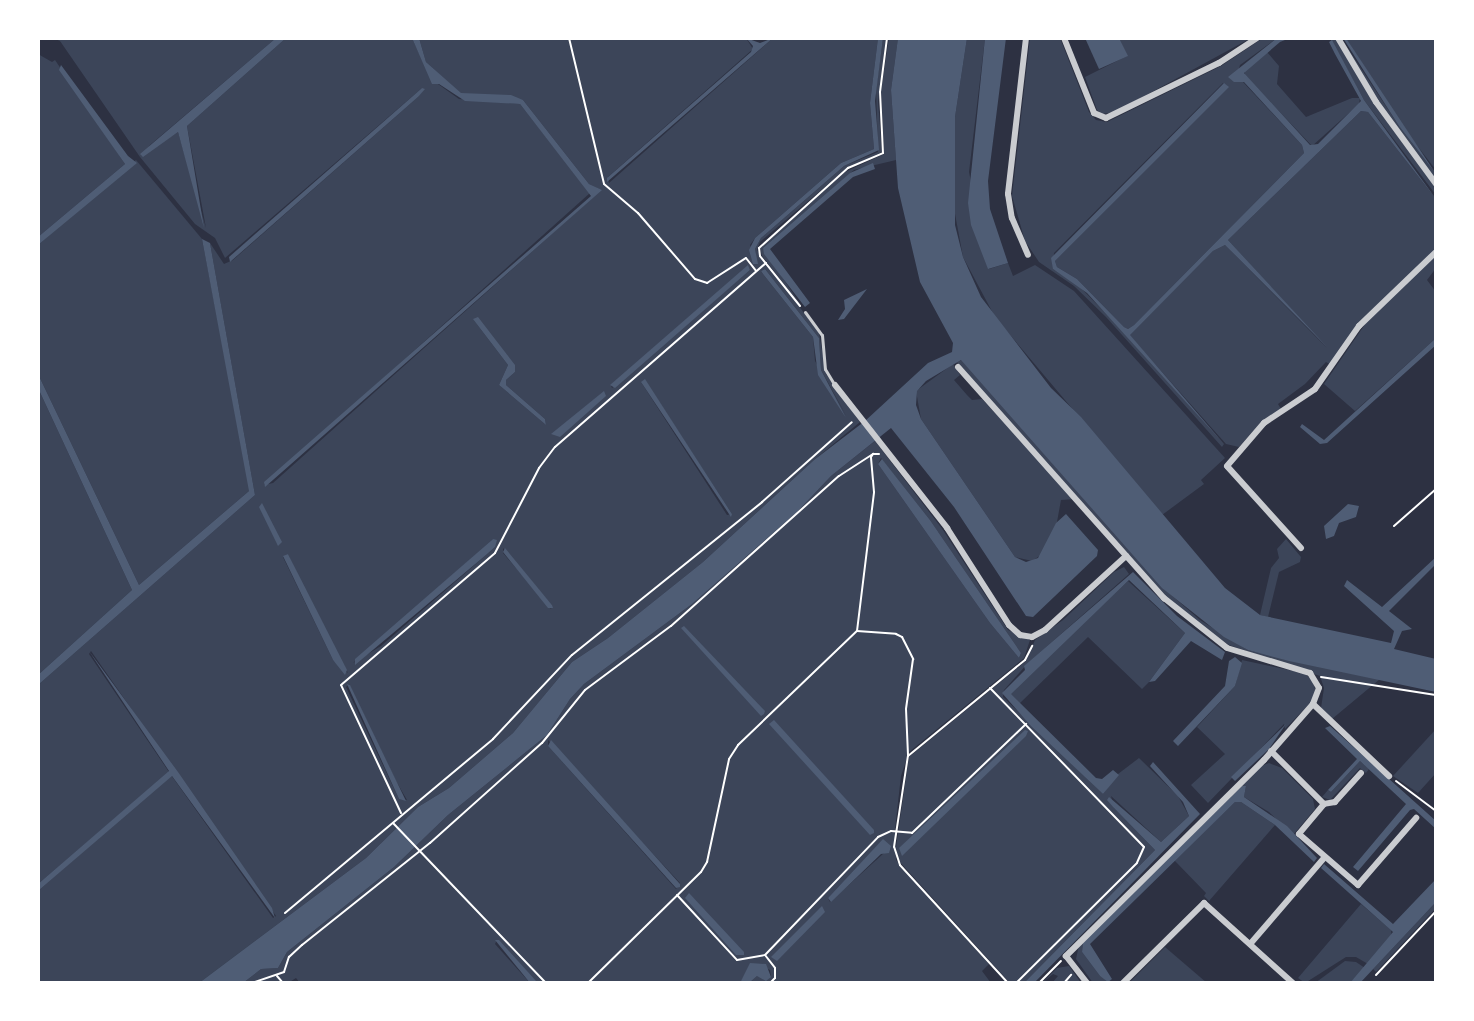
<!DOCTYPE html>
<html>
<head>
<meta charset="utf-8">
<style>
  body { margin:0 }
  #map { position:relative; width:1474px; height:1021px; overflow:hidden; background:#2d3142; font-family:Quicksand,sans-serif }
  div>[style] { position:absolute }
  [style*='--x'] { left:calc(var(--x)*1px); top:calc(var(--y)*1px); width:calc(var(--w)*1px); rotate:calc(var(--a)*1deg) }
  .green>* { inset:0; background:#3c4559 }
  .water>* { inset:0; background:#4f5d75 }
  .path>* { height:2px; margin:-1px; padding:0 1px; transform-origin:1px; border-radius:1px; background:#fff }
  .service>* { height:3px; margin:-1.5px; padding:0 1.5px; transform-origin:1.5px; border-radius:1.5px; background:#caccd0 }
  .minor>* { height:6px; margin:-3px; padding:0 3px; transform-origin:3px; border-radius:3px; background:#caccd0 }
  span { translate:-50% -50%; white-space:nowrap; text-align:center; line-height:1.15; -webkit-text-stroke:8px #fff; paint-order:stroke }
  .frame { position:absolute; inset:0; border:40px solid #fff; pointer-events:none }
</style>
</head>
<body>
<div id="map">
  <div class="green">
    <i style="clip-path:polygon(evenodd,53px 38px,276px 38px,150px 145px,141px 156px,178px 132px,206px 228px,187px 126px,286px 38px,412px 38px,431px 79px,459px 99px,520px 104px,590px 193px,264px 485px,273px 483px,601px 190px,589px 184px,523px 100px,461px 94px,426px 62px,419px 38px,746px 38px,753px 49px,608px 177px,609px 183px,773px 38px,878px 38px,870px 103px,874px 149px,841px 163px,755px 238px,750px 245px,756px 258px,755px 249px,761px 238px,844px 166px,878px 152px,876px 89px,883px 38px,886px 38px,878px 101px,882px 152px,846px 169px,760px 242px,757px 250px,819px 333px,826px 374px,860px 422px,814px 460px,703px 562px,608px 638px,572px 662px,513px 733px,449px 788px,418px 807px,366px 858px,199px 983px,38px 983px,38px 891px,171px 775px,273px 918px,276px 916px,91px 651px,89px 654px,169px 772px,38px 884px,38px 685px,255px 495px,210px 243px,224px 264px,233px 260px,418px 97px,422px 88px,225px 258px,215px 238px,195px 224px,140px 157px,60px 41px,53px 38px,748px 266px,750px 270px,612px 388px,611px 385px,748px 266px,53px 38px,765px 269px,819px 338px,821px 370px,847px 417px,815px 361px,813px 337px,763px 274px,761px 271px,765px 269px,53px 38px,473px 319px,515px 372px,506px 380px,506px 385px,545px 419px,546px 425px,499px 385px,508px 365px,473px 319px,53px 38px,641px 382px,654px 394px,732px 514px,727px 515px,641px 382px,53px 38px,493px 539px,495px 547px,486px 555px,381px 646px,353px 663px,493px 539px,53px 38px,503px 548px,552px 605px,551px 609px,503px 553px,503px 548px,53px 38px,288px 554px,323px 627px,348px 673px,333px 660px,283px 557px,288px 554px,53px 38px,349px 684px,396px 781px,407px 800px,399px 799px,346px 687px,349px 684px)"></i>
    <i style="clip-path:polygon(889px 38px,898px 38px,891px 90px,896px 160px,854px 170px,763px 248px,802px 307px,762px 256px,760px 248px,845px 172px,884px 154px,881px 90px)"></i>
    <i style="clip-path:polygon(967px 38px,985px 38px,969px 172px,989px 269px,1008px 263px,1013px 276px,1035px 265px,1074px 291px,1225px 458px,1201px 480px,1204px 484px,1162px 515px,995px 317px,963px 257px,953px 203px,955px 117px)"></i>
    <i style="clip-path:polygon(1030px 38px,1060px 38px,1089px 112px,1096px 120px,1107px 122px,1221px 66px,1263px 38px,1277px 38px,1240px 65px,1236px 80px,1243px 82px,1302px 145px,1304px 153px,1134px 325px,1128px 329px,1124px 327px,1077px 279px,1057px 267px,1055px 261px,1228px 87px,1223px 83px,1054px 253px,1053px 269px,1079px 286px,1128px 336px,1224px 444px,1222px 447px,1106px 317px,1074px 286px,1039px 262px,1025px 241px,1012px 196px)"></i>
    <i style="clip-path:polygon(1119px 38px,1251px 38px,1115px 112px,1102px 114px,1097px 110px,1085px 77px,1127px 56px)"></i>
    <i style="clip-path:polygon(1330px 38px,1335px 38px,1374px 104px,1436px 188px,1436px 195px,1364px 100px)"></i>
    <i style="clip-path:polygon(1341px 38px,1399px 126px,1436px 174px,1436px 179px,1378px 101px)"></i>
    <i style="clip-path:polygon(1346px 38px,1436px 38px,1436px 170px,1401px 125px)"></i>
    <i style="clip-path:polygon(1267px 52px,1279px 66px,1277px 84px,1306px 117px,1352px 98px,1360px 98px,1359px 104px,1312px 146px,1245px 75px,1245px 71px)"></i>
    <i style="clip-path:polygon(38px 54px,52px 62px,55px 60px,125px 164px,38px 237px)"></i>
    <i style="clip-path:polygon(1361px 111px,1368px 112px,1436px 199px,1436px 249px,1357px 324px,1331px 365px,1326px 362px,1305px 384px,1278px 404px,1281px 409px,1261px 422px,1239px 447px,1226px 444px,1129px 335px,1213px 251px,1225px 245px,1327px 348px,1228px 240px)"></i>
    <i style="clip-path:polygon(136px 160px,202px 239px,250px 487px,249px 491px,139px 585px,38px 374px,38px 245px)"></i>
    <i style="clip-path:polygon(1436px 256px,1436px 268px,1427px 280px,1436px 292px,1436px 338px,1355px 411px,1324px 384px,1370px 317px)"></i>
    <i style="clip-path:polygon(962px 360px,1162px 587px,1200px 620px,1248px 650px,1380px 679px,1332px 719px,1321px 708px,1324px 688px,1320px 676px,1229px 645px,1202px 627px,1157px 588px,968px 378px,957px 362px)"></i>
    <i style="clip-path:polygon(953px 364px,960px 375px,954px 380px,967px 395px,972px 400px,982px 399px,1075px 499px,1061px 500px,1057px 522px,1044px 553px,1032px 561px,1015px 557px,921px 419px,916px 391px)"></i>
    <i style="clip-path:polygon(38px 388px,132px 590px,38px 675px)"></i>
    <i style="clip-path:polygon(evenodd,875px 441px,943px 530px,1008px 630px,1030px 640px,1024px 658px,909px 752px,901px 776px,895px 829px,896px 860px,989px 964px,982px 971px,991px 983px,749px 983px,757px 976px,771px 977px,770px 970px,759px 965px,748px 970px,740px 983px,538px 983px,497px 940px,495px 944px,530px 983px,300px 983px,296px 978px,288px 983px,243px 983px,261px 969px,278px 968px,287px 952px,394px 867px,448px 815px,547px 735px,570px 699px,584px 684px,692px 604px,797px 512px,831px 476px,875px 441px,881px 458px,930px 520px,1021px 653px,1019px 658px,990px 623px,878px 464px,881px 458px,875px 441px,681px 626px,764px 711px,764px 714px,681px 626px,875px 441px,548px 740px,680px 883px,676px 889px,548px 746px,548px 740px,875px 441px,878px 845px,884px 853px,830px 902px,828px 898px,878px 845px)"></i>
    <i style="clip-path:polygon(1286px 539px,1301px 557px,1300px 562px,1279px 572px,1268px 617px,1260px 615px,1271px 568px,1279px 558px,1277px 549px)"></i>
    <i style="clip-path:polygon(1124px 567px,1129px 574px,1028px 663px,1004px 690px,1003px 697px,1103px 794px,1118px 774px,1139px 758px,1178px 796px,1189px 816px,1161px 842px,1111px 796px,1114px 808px,1155px 850px,1024px 983px,1010px 983px,898px 860px,896px 847px,909px 757px,1026px 661px,1035px 640px,1063px 620px,1114px 572px)"></i>
    <i style="clip-path:polygon(1128px 581px,1185px 633px,1149px 682px,1142px 689px,1088px 637px,1019px 704px,1010px 694px,1021px 682px)"></i>
    <i style="clip-path:polygon(1242px 660px,1303px 673px,1312px 679px,1316px 692px,1313px 700px,1285px 729px,1284px 724px,1208px 803px,1191px 785px,1225px 754px,1197px 727px,1235px 686px)"></i>
    <i style="clip-path:polygon(1436px 729px,1436px 773px,1418px 793px,1393px 776px)"></i>
    <i style="clip-path:polygon(1360px 761px,1369px 769px,1366px 773px,1360px 768px,1330px 800px,1322px 797px,1328px 790px,1331px 792px)"></i>
    <i style="clip-path:polygon(1269px 763px,1282px 768px,1313px 799px,1315px 809px,1293px 835px,1269px 812px,1244px 797px,1246px 786px,1242px 786px,1083px 942px,1082px 952px,1100px 976px,1115px 983px,1093px 983px,1076px 959px,1079px 945px,1204px 820px,1261px 766px)"></i>
    <i style="clip-path:polygon(1235px 802px,1241px 802px,1275px 825px,1209px 901px,1204px 896px,1206px 893px,1174px 860px)"></i>
    <i style="clip-path:polygon(1436px 902px,1436px 908px,1376px 972px,1373px 969px)"></i>
    <i style="clip-path:polygon(1361px 904px,1391px 930px,1392px 939px,1368px 964px,1356px 957px,1346px 957px,1305px 983px,1298px 978px)"></i>
    <i style="clip-path:polygon(1165px 947px,1207px 983px,1129px 983px)"></i>
    <i style="clip-path:polygon(1345px 961px,1356px 962px,1365px 968px,1350px 983px,1315px 983px)"></i>
    <i style="clip-path:polygon(1069px 966px,1081px 983px,1052px 983px,1058px 976px,1053px 974px,1042px 983px,1057px 968px)"></i>
  </div>
  <div class="water">
    <i style="clip-path:polygon(276px 38px,286px 38px,187px 126px,204px 228px,178px 132px,143px 157px,140px 154px)"></i>
    <i style="clip-path:polygon(412px 38px,419px 38px,426px 62px,461px 93px,511px 95px,523px 100px,589px 184px,602px 190px,265px 487px,264px 482px,591px 196px,520px 104px,465px 101px,439px 84px,432px 84px)"></i>
    <i style="clip-path:polygon(746px 38px,760px 43px,773px 38px,607px 182px,607px 178px,751px 52px,753px 46px)"></i>
    <i style="clip-path:polygon(878px 38px,883px 38px,875px 101px,879px 150px,844px 166px,761px 238px,755px 249px,758px 264px,753px 264px,749px 250px,755px 238px,841px 163px,874px 149px,870px 103px)"></i>
    <i style="clip-path:polygon(898px 38px,967px 38px,955px 117px,955px 225px,963px 257px,981px 297px,1051px 388px,1081px 417px,1225px 588px,1260px 615px,1391px 643px,1394px 631px,1344px 586px,1347px 580px,1382px 607px,1436px 557px,1436px 564px,1389px 611px,1412px 629px,1402px 631px,1394px 649px,1436px 659px,1436px 692px,1289px 661px,1248px 650px,1224px 637px,1162px 588px,961px 360px,926px 381px,917px 391px,916px 405px,921px 419px,1015px 557px,1026px 562px,1038px 558px,1056px 523px,1066px 514px,1098px 550px,1097px 556px,1033px 617px,1026px 616px,954px 507px,891px 428px,831px 476px,797px 512px,692px 604px,584px 684px,570px 699px,547px 735px,448px 815px,394px 867px,287px 952px,278px 968px,261px 969px,243px 983px,199px 983px,366px 858px,418px 807px,449px 788px,513px 733px,572px 662px,608px 638px,703px 562px,814px 460px,865px 421px,928px 363px,952px 352px,953px 343px,920px 282px,898px 188px,891px 90px)"></i>
    <i style="clip-path:polygon(985px 38px,1006px 38px,988px 181px,990px 209px,1008px 263px,988px 269px,971px 225px,968px 203px)"></i>
    <i style="clip-path:polygon(1085px 38px,1119px 38px,1128px 56px,1099px 69px)"></i>
    <i style="clip-path:polygon(1277px 38px,1290px 38px,1280px 42px,1244px 73px,1310px 145px,1318px 144px,1361px 101px,1335px 54px,1329px 42px,1332px 40px,1364px 100px,1436px 199px,1368px 112px,1361px 111px,1228px 240px,1327px 347px,1225px 245px,1213px 251px,1130px 335px,1224px 444px,1087px 293px,1053px 269px,1051px 258px,1224px 83px,1229px 87px,1055px 261px,1057px 267px,1077px 279px,1124px 327px,1128px 329px,1134px 325px,1304px 153px,1302px 145px,1244px 82px,1234px 82px,1228px 77px)"></i>
    <i style="clip-path:polygon(1343px 38px,1346px 38px,1436px 174px,1399px 126px)"></i>
    <i style="clip-path:polygon(61px 65px,128px 156px,137px 163px,38px 245px,38px 237px,125px 164px,59px 70px)"></i>
    <i style="clip-path:polygon(422px 88px,425px 89px,418px 97px,230px 262px,229px 257px)"></i>
    <i style="clip-path:polygon(873px 163px,875px 169px,853px 177px,770px 249px,810px 303px,805px 307px,764px 254px,763px 248px,850px 173px)"></i>
    <i style="clip-path:polygon(202px 239px,210px 243px,255px 495px,38px 685px,38px 675px,132px 590px,38px 388px,38px 374px,139px 585px,249px 491px)"></i>
    <i style="clip-path:polygon(748px 265px,750px 270px,615px 388px,610px 385px)"></i>
    <i style="clip-path:polygon(765px 269px,819px 338px,821px 370px,846px 418px,818px 375px,813px 337px,763px 274px,761px 271px)"></i>
    <i style="clip-path:polygon(867px 289px,844px 319px,838px 320px,845px 309px,844px 300px)"></i>
    <i style="clip-path:polygon(478px 317px,515px 365px,515px 372px,506px 380px,506px 385px,545px 419px,546px 425px,499px 385px,508px 365px,473px 319px)"></i>
    <i style="clip-path:polygon(1436px 338px,1436px 345px,1327px 443px,1320px 444px,1300px 427px,1302px 424px,1324px 440px)"></i>
    <i style="clip-path:polygon(645px 379px,732px 514px,731px 517px,641px 382px)"></i>
    <i style="clip-path:polygon(604px 391px,606px 396px,560px 437px,551px 434px)"></i>
    <i style="clip-path:polygon(882px 459px,930px 520px,1021px 653px,1019px 658px,990px 623px,878px 464px)"></i>
    <i style="clip-path:polygon(262px 503px,282px 542px,278px 546px,259px 507px)"></i>
    <i style="clip-path:polygon(1348px 504px,1359px 506px,1356px 517px,1339px 523px,1334px 536px,1326px 539px,1324px 526px)"></i>
    <i style="clip-path:polygon(493px 539px,497px 540px,495px 547px,486px 555px,355px 665px,355px 659px)"></i>
    <i style="clip-path:polygon(505px 548px,552px 605px,553px 608px,548px 608px,503px 552px)"></i>
    <i style="clip-path:polygon(288px 554px,347px 670px,345px 675px,333px 660px,283px 556px)"></i>
    <i style="clip-path:polygon(1133px 572px,1177px 616px,1225px 652px,1222px 660px,1191px 641px,1155px 681px,1149px 682px,1185px 633px,1129px 580px,1011px 694px,1096px 778px,1102px 779px,1113px 770px,1119px 775px,1103px 794px,1031px 726px,1002px 693px,1025px 670px,1024px 666px)"></i>
    <i style="clip-path:polygon(684px 626px,765px 711px,764px 714px,761px 716px,681px 628px)"></i>
    <i style="clip-path:polygon(89px 651px,178px 772px,272px 908px,275px 918px,172px 776px,38px 891px,38px 884px,169px 771px)"></i>
    <i style="clip-path:polygon(1235px 657px,1242px 663px,1235px 686px,1178px 746px,1173px 741px,1225px 686px,1229px 661px)"></i>
    <i style="clip-path:polygon(347px 684px,350px 685px,406px 801px,399px 799px)"></i>
    <i style="clip-path:polygon(774px 720px,874px 830px,874px 833px,870px 835px,769px 724px)"></i>
    <i style="clip-path:polygon(1286px 724px,1269px 749px,1235px 781px,1231px 777px)"></i>
    <i style="clip-path:polygon(1330px 726px,1436px 821px,1436px 829px,1414px 809px,1410px 810px,1358px 871px,1353px 867px,1406px 804px,1360px 761px,1331px 792px,1328px 790px,1357px 759px,1325px 728px)"></i>
    <i style="clip-path:polygon(1025px 730px,1028px 731px,1026px 736px,902px 856px,899px 848px)"></i>
    <i style="clip-path:polygon(551px 740px,680px 884px,680px 887px,676px 888px,548px 746px)"></i>
    <i style="clip-path:polygon(1153px 762px,1200px 814px,1034px 983px,1024px 983px,1155px 850px,1114px 808px,1107px 800px,1109px 797px,1161px 842px,1189px 816px,1183px 802px,1150px 766px)"></i>
    <i style="clip-path:polygon(1242px 786px,1246px 786px,1244px 797px,1287px 826px,1317px 858px,1314px 862px,1275px 825px,1241px 802px,1235px 802px,1090px 944px,1112px 979px,1108px 982px,1100px 976px,1082px 952px,1083px 942px)"></i>
    <i style="clip-path:polygon(883px 839px,891px 846px,889px 853px,881px 854px,831px 902px,828px 898px)"></i>
    <i style="clip-path:polygon(1324px 864px,1393px 924px,1436px 879px,1436px 902px,1360px 983px,1350px 983px,1393px 932px,1321px 868px)"></i>
    <i style="clip-path:polygon(689px 893px,744px 952px,744px 955px,736px 955px,685px 898px)"></i>
    <i style="clip-path:polygon(822px 906px,825px 912px,777px 961px,771px 957px)"></i>
    <i style="clip-path:polygon(495px 940px,499px 940px,538px 983px,530px 983px)"></i>
    <i style="clip-path:polygon(750px 963px,766px 964px,771px 977px,766px 981px,757px 976px,749px 983px,740px 983px)"></i>
  </div>
  <div class="path">
    <i style="--x:569;--y:38;--w:150;--a:76.5"></i>
    <i style="--x:604;--y:184;--w:45;--a:40.5"></i>
    <i style="--x:638;--y:213;--w:87;--a:49.2"></i>
    <i style="--x:695;--y:279;--w:13;--a:18"></i>
    <i style="--x:707;--y:283;--w:46;--a:-32.7"></i>
    <i style="--x:746;--y:258;--w:16;--a:52"></i>
    <i style="--x:800;--y:306;--w:64;--a:-128.7"></i>
    <i style="--x:760;--y:256;--w:8;--a:-97"></i>
    <i style="--x:759;--y:248;--w:120;--a:-42"></i>
    <i style="--x:848;--y:168;--w:38;--a:-23"></i>
    <i style="--x:883;--y:153;--w:61;--a:-92.8"></i>
    <i style="--x:880;--y:92;--w:54;--a:-82.6"></i>
    <i style="--x:1394;--y:526;--w:56;--a:-41.4"></i>
    <i style="--x:857;--y:631;--w:39;--a:4"></i>
    <i style="--x:896;--y:634;--w:7;--a:27"></i>
    <i style="--x:902;--y:637;--w:25;--a:63"></i>
    <i style="--x:913;--y:659;--w:50;--a:98"></i>
    <i style="--x:906;--y:709;--w:46;--a:87.5"></i>
    <i style="--x:1321;--y:677;--w:116;--a:8.9"></i>
    <i style="--x:990;--y:688;--w:221;--a:45.9"></i>
    <i style="--x:1144;--y:847;--w:17;--a:114"></i>
    <i style="--x:1137;--y:863;--w:170;--a:135.2"></i>
    <i style="--x:1396;--y:781;--w:50;--a:36.9"></i>
    <i style="--x:401;--y:813;--w:141;--a:-115.1"></i>
    <i style="--x:341;--y:685;--w:203;--a:-40.6"></i>
    <i style="--x:495;--y:553;--w:96;--a:-62.6"></i>
    <i style="--x:539;--y:468;--w:26;--a:-53"></i>
    <i style="--x:555;--y:447;--w:280;--a:-41.1"></i>
    <i style="--x:393;--y:823;--w:221;--a:46.3"></i>
    <i style="--x:677;--y:895;--w:88;--a:47.3"></i>
    <i style="--x:737;--y:960;--w:28;--a:-10"></i>
    <i style="--x:765;--y:955;--w:163;--a:-46.2"></i>
    <i style="--x:878;--y:837;--w:14;--a:-25"></i>
    <i style="--x:891;--y:831;--w:21;--a:5"></i>
    <i style="--x:912;--y:833;--w:158;--a:-43.7"></i>
    <i style="--x:285;--y:913;--w:271;--a:-39.9"></i>
    <i style="--x:493;--y:739;--w:115;--a:-46.8"></i>
    <i style="--x:572;--y:655;--w:244;--a:-38.8"></i>
    <i style="--x:762;--y:502;--w:120;--a:-41.6"></i>
    <i style="--x:765;--y:955;--w:16;--a:52"></i>
    <i style="--x:775;--y:968;--w:10;--a:90"></i>
    <i style="--x:775;--y:978;--w:7;--a:135"></i>
    <i style="--x:1376;--y:975;--w:88;--a:-46.8"></i>
    <i style="--x:277;--y:976;--w:9;--a:49"></i>
    <i style="--x:252;--y:983;--w:34;--a:-19"></i>
    <i style="--x:284;--y:972;--w:16;--a:-72"></i>
    <i style="--x:289;--y:957;--w:18;--a:-43"></i>
    <i style="--x:302;--y:945;--w:164;--a:-38.6"></i>
    <i style="--x:430;--y:843;--w:150;--a:-41.8"></i>
    <i style="--x:542;--y:743;--w:68;--a:-50.9"></i>
    <i style="--x:585;--y:690;--w:107;--a:-36.7"></i>
    <i style="--x:671;--y:626;--w:225;--a:-41.8"></i>
    <i style="--x:839;--y:476;--w:40;--a:-32.9"></i>
    <i style="--x:588;--y:983;--w:158;--a:-44.5"></i>
    <i style="--x:701;--y:872;--w:12;--a:-59"></i>
    <i style="--x:707;--y:862;--w:105;--a:-77.9"></i>
    <i style="--x:729;--y:759;--w:17;--a:-57"></i>
    <i style="--x:738;--y:745;--w:165;--a:-43.8"></i>
    <i style="--x:857;--y:631;--w:140;--a:-83"></i>
    <i style="--x:874;--y:492;--w:35;--a:-95"></i>
    <i style="--x:871;--y:457;--w:4;--a:-56"></i>
    <i style="--x:873;--y:454;--w:6;--a:0"></i>
    <i style="--x:1008;--y:983;--w:160;--a:-132.5"></i>
    <i style="--x:900;--y:865;--w:19;--a:-108"></i>
    <i style="--x:894;--y:847;--w:92;--a:-81.3"></i>
    <i style="--x:908;--y:756;--w:151;--a:-39.4"></i>
    <i style="--x:1025;--y:660;--w:16;--a:-63"></i>
    <i style="--x:1039;--y:983;--w:31;--a:-45"></i>
    <i style="--x:1064;--y:983;--w:11;--a:-49"></i>
  </div>
  <div class="service">
    <i style="--x:805;--y:312;--w:29;--a:54"></i>
    <i style="--x:822;--y:335;--w:34;--a:85"></i>
    <i style="--x:825;--y:369;--w:17;--a:59"></i>
  </div>
  <div class="minor">
    <i style="--x:1026;--y:38;--w:157;--a:96.6"></i>
    <i style="--x:1008;--y:194;--w:24;--a:81"></i>
    <i style="--x:1012;--y:218;--w:40;--a:66.6"></i>
    <i style="--x:1064;--y:38;--w:81;--a:68.2"></i>
    <i style="--x:1094;--y:113;--w:13;--a:23"></i>
    <i style="--x:1106;--y:118;--w:126;--a:-26"></i>
    <i style="--x:1219;--y:63;--w:45;--a:-33.3"></i>
    <i style="--x:1338;--y:38;--w:74;--a:59.3"></i>
    <i style="--x:1376;--y:102;--w:102;--a:53.8"></i>
    <i style="--x:958;--y:367;--w:310;--a:48.3"></i>
    <i style="--x:1164;--y:598;--w:80;--a:38.4"></i>
    <i style="--x:1227;--y:648;--w:87;--a:16.8"></i>
    <i style="--x:1310;--y:673;--w:17;--a:59"></i>
    <i style="--x:1319;--y:688;--w:17;--a:111"></i>
    <i style="--x:1313;--y:704;--w:74;--a:131.2"></i>
    <i style="--x:1264;--y:760;--w:279;--a:135.3"></i>
    <i style="--x:1066;--y:956;--w:34;--a:52"></i>
    <i style="--x:835;--y:385;--w:182;--a:51.9"></i>
    <i style="--x:947;--y:528;--w:115;--a:57.4"></i>
    <i style="--x:1009;--y:625;--w:15;--a:42"></i>
    <i style="--x:1020;--y:635;--w:12;--a:9"></i>
    <i style="--x:1032;--y:637;--w:15;--a:-28"></i>
    <i style="--x:1045;--y:630;--w:110;--a:-42.4"></i>
    <i style="--x:1301;--y:548;--w:110;--a:-132.1"></i>
    <i style="--x:1227;--y:466;--w:57;--a:-49.3"></i>
    <i style="--x:1264;--y:423;--w:61;--a:-33.7"></i>
    <i style="--x:1315;--y:389;--w:77;--a:-55.1"></i>
    <i style="--x:1359;--y:326;--w:107;--a:-43.9"></i>
    <i style="--x:1313;--y:704;--w:105;--a:43.5"></i>
    <i style="--x:1271;--y:751;--w:75;--a:45"></i>
    <i style="--x:1361;--y:773;--w:39;--a:132"></i>
    <i style="--x:1335;--y:802;--w:11;--a:170"></i>
    <i style="--x:1324;--y:804;--w:39;--a:130"></i>
    <i style="--x:1299;--y:834;--w:78;--a:40.8"></i>
    <i style="--x:1358;--y:885;--w:89;--a:-49.1"></i>
    <i style="--x:1251;--y:943;--w:113;--a:-49.3"></i>
    <i style="--x:1123;--y:983;--w:114;--a:-44.6"></i>
    <i style="--x:1204;--y:903;--w:120;--a:42"></i>
  </div>
  <div class="frame"></div>
</div>
</body>
</html>
